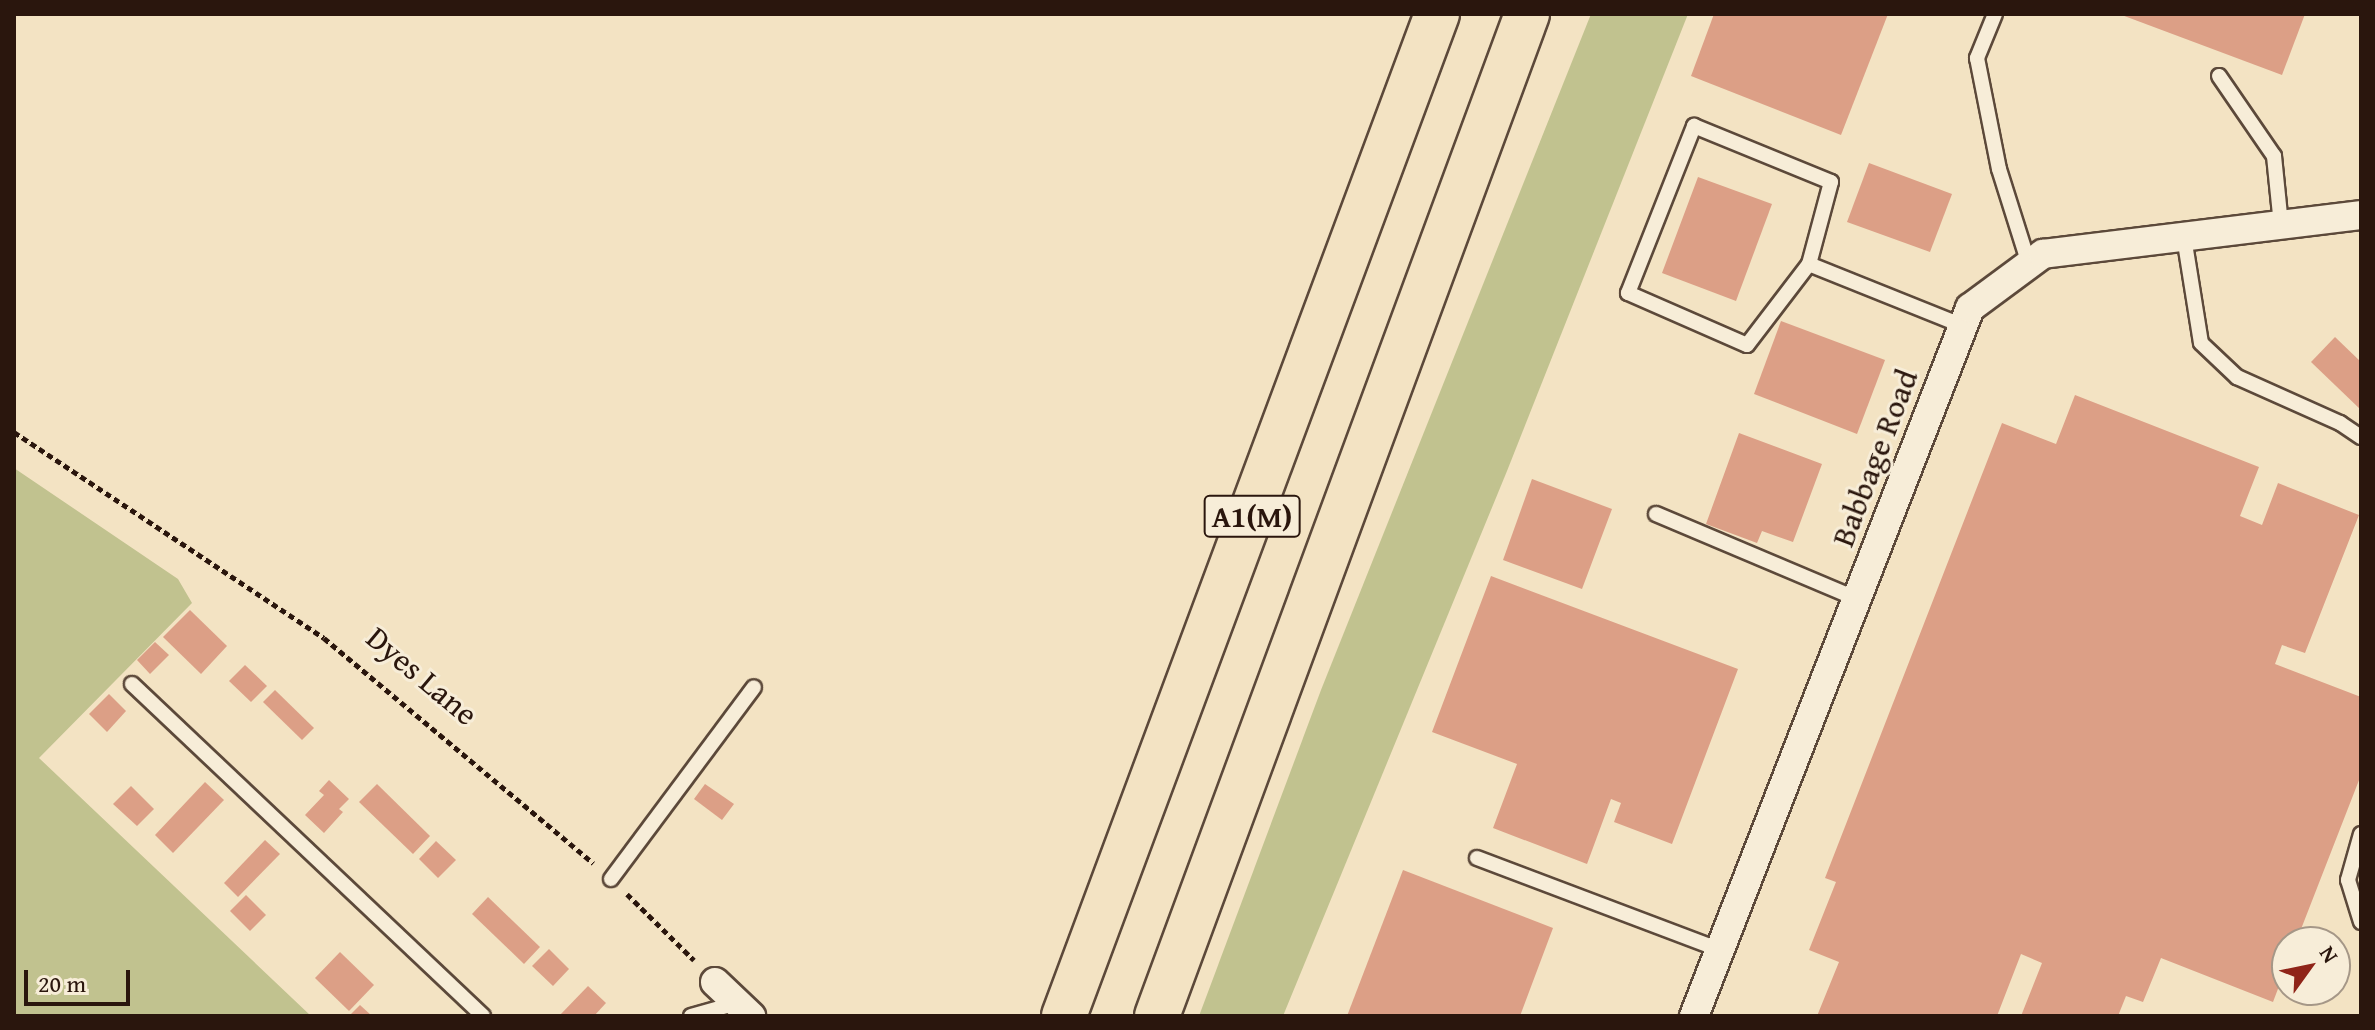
<!DOCTYPE html>
<html>
<head>
<meta charset="utf-8">
<style>
  body { margin:0 }
  #map { position:relative; width:2375px; height:1030px; overflow:hidden; background:#f3e3c3; font-family:"Gentium Book Plus",serif }
  div>[style] { position:absolute }
  [style*='--x'] { left:calc(var(--x)*1px); top:calc(var(--y)*1px); width:calc(var(--w)*1px); rotate:calc(var(--a)*1deg) }
  .green>* { inset:0; background:#c1c28f }
  .building>* { inset:0; background:#dc9f86 }
  .path>* { height:5px; margin-top:-2.5px; transform-origin:0; background:repeating-linear-gradient(90deg,#2a160d 0 6px,transparent 0 10px) }
  .roads { filter:drop-shadow(2px 0 #5c493a) drop-shadow(-2px 0 #5c493a) drop-shadow(0 2px #5c493a) drop-shadow(0 -2px #5c493a) }
  .lane>* { height:14px; margin:-7px; padding:0 7px; transform-origin:7px; border-radius:7px; background:#f7edd8 }
  .street>* { height:28px; margin:-14px; padding:0 14px; transform-origin:14px; border-radius:14px; background:#f7edd8 }
  .highway>* { height:44px; margin:-22px; padding:0 22px; transform-origin:22px; border-radius:22px; background:#f3e3c3 }
  span { translate:-50% -50%; white-space:nowrap; text-align:center; line-height:1.15; -webkit-text-stroke:6px #f7edd8; paint-order:stroke }
  .shield-label span { padding:2px 6px; background:#f7edd8; border:2px solid; border-radius:6px; -webkit-text-stroke-width:0 }
  .shield-label { font-size:30px; color:#2a160d; font-weight:700 }
  .street-label { font-size:32px; color:#2a160d }
  .frame { position:absolute; inset:0; border:16px solid #2a160d; pointer-events:none }
  .north { position:absolute; left:2271px; top:926px; width:80px; height:80px; box-sizing:border-box; background:#f7edd8; border:2px solid #a59787; border-radius:50%; rotate:57deg; font-size:22px; font-weight:700; line-height:32px; text-align:center; color:#2a160d }
  .north::after { content:''; display:block; margin:auto; width:28px; height:36px; background:#8f2418; clip-path:polygon(50% 0,100% 100%,50% 72%,0 100%) }
  .scale { position:absolute; left:24px; top:970px; width:106px; height:36px; box-sizing:border-box; border:4px solid #2a160d; border-top:0; padding-left:10px; font-size:24px; line-height:28px; white-space:nowrap; color:#2a160d; -webkit-text-stroke:6px #f7edd8; paint-order:stroke }
</style>
</head>
<body>
<div id="map">
  <div class="green">
    <i style="clip-path:polygon(1591px 14px,1688px 14px,1507px 471px,1283px 1016px,1199px 1016px,1321px 690px)"></i>
    <i style="clip-path:polygon(14px 468px,178px 579px,192px 603px,39px 758px,311px 1016px,14px 1016px)"></i>
  </div>
  <div class="building">
    <i style="clip-path:polygon(1714px 14px,1888px 14px,1841px 135px,1691px 76px)"></i>
    <i style="clip-path:polygon(2119px 14px,2305px 14px,2282px 75px)"></i>
    <i style="clip-path:polygon(1869px 163px,1952px 194px,1930px 252px,1847px 222px)"></i>
    <i style="clip-path:polygon(1698px 177px,1772px 204px,1736px 301px,1662px 273px)"></i>
    <i style="clip-path:polygon(1781px 321px,1885px 360px,1857px 434px,1754px 394px)"></i>
    <i style="clip-path:polygon(2335px 337px,2361px 362px,2361px 410px,2311px 362px)"></i>
    <i style="clip-path:polygon(2075px 395px,2259px 467px,2240px 516px,2262px 525px,2278px 483px,2359px 515px,2305px 653px,2282px 645px,2275px 664px,2361px 697px,2361px 775px,2296px 942px,2287px 942px,2287px 965px,2273px 1002px,2161px 958px,2143px 1002px,2126px 996px,2118px 1016px,2021px 1016px,2042px 963px,2021px 954px,1997px 1016px,1817px 1016px,1839px 962px,1809px 950px,1836px 882px,1825px 878px,2002px 423px,2056px 444px)"></i>
    <i style="clip-path:polygon(1739px 433px,1822px 464px,1793px 542px,1762px 531px,1757px 543px,1706px 524px)"></i>
    <i style="clip-path:polygon(1532px 479px,1612px 509px,1582px 589px,1503px 560px)"></i>
    <i style="clip-path:polygon(1491px 576px,1738px 669px,1672px 844px,1614px 822px,1621px 803px,1611px 799px,1587px 864px,1493px 828px,1517px 764px,1432px 732px)"></i>
    <i style="clip-path:polygon(190px 610px,227px 646px,201px 674px,163px 637px)"></i>
    <i style="clip-path:polygon(155px 642px,169px 655px,150px 674px,137px 660px)"></i>
    <i style="clip-path:polygon(245px 665px,267px 686px,251px 702px,229px 681px)"></i>
    <i style="clip-path:polygon(275px 690px,314px 728px,302px 740px,263px 702px)"></i>
    <i style="clip-path:polygon(109px 694px,126px 711px,107px 732px,89px 714px)"></i>
    <i style="clip-path:polygon(329px 780px,349px 799px,339px 809px,343px 812px,324px 833px,305px 815px,324px 795px,319px 791px)"></i>
    <i style="clip-path:polygon(205px 782px,224px 800px,173px 853px,155px 835px)"></i>
    <i style="clip-path:polygon(377px 784px,430px 836px,413px 854px,359px 802px)"></i>
    <i style="clip-path:polygon(705px 784px,734px 804px,722px 820px,694px 799px)"></i>
    <i style="clip-path:polygon(131px 786px,154px 809px,137px 826px,113px 804px)"></i>
    <i style="clip-path:polygon(265px 840px,280px 854px,238px 897px,224px 883px)"></i>
    <i style="clip-path:polygon(436px 841px,456px 860px,438px 878px,419px 859px)"></i>
    <i style="clip-path:polygon(1403px 870px,1553px 928px,1520px 1016px,1347px 1016px)"></i>
    <i style="clip-path:polygon(246px 895px,266px 915px,250px 931px,230px 911px)"></i>
    <i style="clip-path:polygon(488px 897px,540px 947px,524px 964px,472px 914px)"></i>
    <i style="clip-path:polygon(549px 949px,569px 969px,553px 986px,532px 966px)"></i>
    <i style="clip-path:polygon(340px 952px,374px 985px,349px 1011px,315px 978px)"></i>
    <i style="clip-path:polygon(588px 986px,606px 1003px,594px 1016px,559px 1016px)"></i>
    <i style="clip-path:polygon(360px 1005px,372px 1016px,349px 1016px)"></i>
  </div>
  <div class="path">
    <i style="--x:14;--y:432;--w:372;--a:33.6"></i>
    <i style="--x:324;--y:638;--w:351;--a:39.9"></i>
    <i style="--x:627;--y:894;--w:94;--a:44.6"></i>
  </div>
  <div class="roads">
    <div class="lane">
      <i style="--x:1995;--y:14;--w:48;--a:112.2"></i>
      <i style="--x:1977;--y:58;--w:113;--a:78.8"></i>
      <i style="--x:1999;--y:169;--w:100;--a:72.5"></i>
      <i style="--x:2219;--y:76;--w:97;--a:55.5"></i>
      <i style="--x:2274;--y:156;--w:69;--a:84.2"></i>
      <i style="--x:1694;--y:126;--w:148;--a:22.2"></i>
      <i style="--x:1831;--y:182;--w:85;--a:105"></i>
      <i style="--x:1809;--y:264;--w:102;--a:127.4"></i>
      <i style="--x:1747;--y:345;--w:130;--a:-156.4"></i>
      <i style="--x:1628;--y:293;--w:180;--a:-68.4"></i>
      <i style="--x:2184;--y:237;--w:107;--a:80.9"></i>
      <i style="--x:2201;--y:343;--w:50;--a:43.4"></i>
      <i style="--x:2237;--y:377;--w:113;--a:24.1"></i>
      <i style="--x:2340;--y:423;--w:25;--a:34"></i>
      <i style="--x:1809;--y:264;--w:166;--a:21.9"></i>
      <i style="--x:1656;--y:514;--w:218;--a:22.9"></i>
      <i style="--x:132;--y:684;--w:483;--a:43.4"></i>
      <i style="--x:2361;--y:834;--w:48;--a:105.8"></i>
      <i style="--x:2348;--y:880;--w:44;--a:72.8"></i>
      <i style="--x:1477;--y:858;--w:261;--a:20.7"></i>
      <i style="--x:611;--y:879;--w:239;--a:-53.3"></i>
      <i style="--x:691;--y:1016;--w:48;--a:-15.8"></i>
    </div>
    <div class="street">
      <i style="--x:715;--y:982;--w:50;--a:43.4"></i>
      <i style="--x:1694;--y:1016;--w:760;--a:-68.7"></i>
      <i style="--x:1970;--y:308;--w:91;--a:-36.5"></i>
      <i style="--x:2043;--y:254;--w:320;--a:-7"></i>
    </div>
    <div class="highway">
      <i style="--x:1064;--y:1016;--w:1069;--a:-69.58"></i>
      <i style="--x:1157;--y:1016;--w:1068;--a:-69.73"></i>
    </div>
  </div>
  <div class="shield-label">
    <span style="left:1252px;top:516px">A1(M)</span>
  </div>
  <div class="street-label">
    <span style="left:1875px;top:458px;rotate:-69deg">Babbage Road</span>
    <span style="left:422px;top:676px;rotate:40deg">Dyes Lane</span>
  </div>
  <div class="frame"></div>
  <div class="north">N</div>
  <div class="scale">20 m</div>
</div>
</body>
</html>
